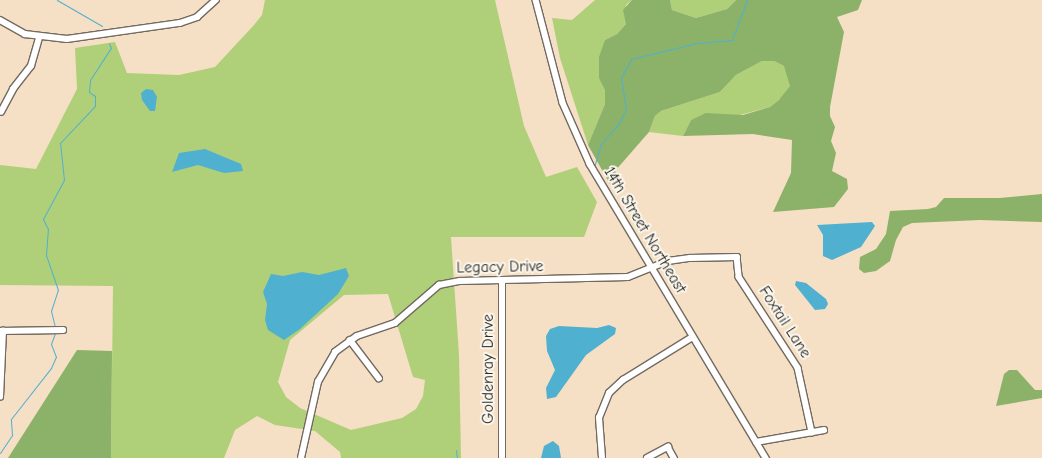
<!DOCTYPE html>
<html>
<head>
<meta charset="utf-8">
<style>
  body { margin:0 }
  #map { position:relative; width:1042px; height:458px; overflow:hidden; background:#f5dfc5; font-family:"Comic Neue",sans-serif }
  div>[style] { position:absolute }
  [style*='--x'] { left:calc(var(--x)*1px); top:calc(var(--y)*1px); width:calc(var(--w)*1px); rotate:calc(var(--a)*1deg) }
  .green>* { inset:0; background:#afd078 }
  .forest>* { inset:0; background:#8bb268 }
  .water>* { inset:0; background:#50b0cf }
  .stream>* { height:1px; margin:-0.5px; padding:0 0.5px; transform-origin:0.5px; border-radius:0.5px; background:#50b0cf }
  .roads { filter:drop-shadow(1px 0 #726a61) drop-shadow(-1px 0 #726a61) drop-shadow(0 1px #726a61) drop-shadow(0 -1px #726a61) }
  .minor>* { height:5.5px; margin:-2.75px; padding:0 2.75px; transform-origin:2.75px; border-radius:2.75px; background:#fff }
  span { translate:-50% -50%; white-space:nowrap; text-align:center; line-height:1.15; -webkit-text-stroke:4px #fbf7ec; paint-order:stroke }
  .street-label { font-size:16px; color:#2b2b2b }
</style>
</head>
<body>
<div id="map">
  <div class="green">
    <i style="clip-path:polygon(evenodd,265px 0,495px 0,524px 126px,546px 177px,577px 167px,597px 202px,584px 237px,451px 237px,459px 355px,461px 458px,341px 458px,340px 452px,315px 431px,275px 425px,257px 416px,235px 430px,224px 458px,111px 458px,113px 286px,0 285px,0 165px,36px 169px,77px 89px,75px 48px,115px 42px,127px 73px,179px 75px,215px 67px,254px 25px,262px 15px,265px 0,388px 294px,413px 377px,425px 380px,423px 396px,416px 409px,402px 418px,351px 430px,300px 408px,286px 397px,278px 382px,290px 340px,344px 295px,388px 294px)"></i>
    <i style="clip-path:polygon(595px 0,632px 0,626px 5px,626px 24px,617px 34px,605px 40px,605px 104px,588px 145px,560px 58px,552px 18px,572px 20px)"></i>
    <i style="clip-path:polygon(670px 0,736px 0,727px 9px,696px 18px,672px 10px)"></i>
    <i style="clip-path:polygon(762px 61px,774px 61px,784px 66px,789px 74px,790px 86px,787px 94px,770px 107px,736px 116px,717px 114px,691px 120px,683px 136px,649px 132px,655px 116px,661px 111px,720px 92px,736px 75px)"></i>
  </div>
  <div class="forest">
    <i style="clip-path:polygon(632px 0,670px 0,672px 10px,696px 18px,727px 9px,736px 0,862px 0,858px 10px,837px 17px,844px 32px,830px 107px,830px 116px,835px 127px,831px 141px,836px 153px,832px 171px,847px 179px,848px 189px,834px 207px,773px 212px,791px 173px,792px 140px,753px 134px,683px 136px,691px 120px,706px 113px,743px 115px,770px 107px,779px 100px,790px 86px,784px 66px,774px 61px,762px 61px,736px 75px,720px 92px,661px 111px,655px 116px,649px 132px,615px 171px,619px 180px,611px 186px,588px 145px,605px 104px,605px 90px,599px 78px,599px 57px,605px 40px,617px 34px,626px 24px,623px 10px)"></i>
    <i style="clip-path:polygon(1042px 194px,1042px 222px,980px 220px,912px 223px,903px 227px,896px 240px,890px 261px,876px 271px,864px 273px,859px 269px,860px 257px,876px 249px,886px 234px,890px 211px,928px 209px,936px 207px,944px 198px,1000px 198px)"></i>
    <i style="clip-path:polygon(77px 350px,112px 351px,111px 458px,8px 458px)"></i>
    <i style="clip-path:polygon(1009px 370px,1017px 370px,1035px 390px,1042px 390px,1042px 398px,996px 406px,1004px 374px)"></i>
  </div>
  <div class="water">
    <i style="clip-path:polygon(146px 89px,153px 90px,157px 97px,155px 111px,150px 111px,142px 100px,141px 93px)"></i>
    <i style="clip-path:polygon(205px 149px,241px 164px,243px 171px,224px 173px,198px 165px,172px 172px,179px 153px)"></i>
    <i style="clip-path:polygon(872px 222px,875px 226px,861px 247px,832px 260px,823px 256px,823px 235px,817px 225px)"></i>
    <i style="clip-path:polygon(346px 268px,349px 276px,338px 294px,300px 329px,284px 340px,268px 330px,265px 320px,267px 304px,263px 292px,271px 274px,283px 276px,302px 272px,319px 275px)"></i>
    <i style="clip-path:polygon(796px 281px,806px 283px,826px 299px,828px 304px,825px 309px,815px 310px,795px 285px)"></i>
    <i style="clip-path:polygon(609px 325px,616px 328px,615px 334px,586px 355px,556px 397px,547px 399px,546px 388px,555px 370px,547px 351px,546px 336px,550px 329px,559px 326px,597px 328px)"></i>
    <i style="clip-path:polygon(553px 441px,559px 446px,561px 458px,541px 458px,544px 446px)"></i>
  </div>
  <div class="stream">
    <i style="--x:57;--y:0;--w:52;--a:30"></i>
    <i style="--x:594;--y:167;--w:24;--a:-73"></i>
    <i style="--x:601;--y:144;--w:28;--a:-49"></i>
    <i style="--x:619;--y:123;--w:16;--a:-63"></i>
    <i style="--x:626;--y:109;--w:31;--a:-99"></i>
    <i style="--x:621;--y:78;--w:21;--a:-62"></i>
    <i style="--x:631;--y:59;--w:68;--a:-13.6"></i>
    <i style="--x:697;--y:43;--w:35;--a:-5"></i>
    <i style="--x:732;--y:40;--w:43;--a:-69.4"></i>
    <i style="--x:55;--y:327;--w:16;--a:-104"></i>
    <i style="--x:51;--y:311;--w:22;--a:-72"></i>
    <i style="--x:58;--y:290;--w:36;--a:-109"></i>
    <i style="--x:46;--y:256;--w:27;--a:-86"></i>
    <i style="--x:48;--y:229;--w:11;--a:-117"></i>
    <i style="--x:43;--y:219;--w:44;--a:-61.7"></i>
    <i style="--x:64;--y:180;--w:37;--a:-96"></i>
    <i style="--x:60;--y:143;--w:51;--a:-46.6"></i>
    <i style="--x:95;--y:106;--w:10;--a:-90"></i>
    <i style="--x:95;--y:96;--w:7;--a:-146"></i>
    <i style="--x:89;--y:92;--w:12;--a:-85"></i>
    <i style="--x:90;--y:80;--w:38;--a:-57"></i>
    <i style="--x:111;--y:48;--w:5;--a:-112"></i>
    <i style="--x:456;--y:450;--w:8;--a:83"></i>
    <i style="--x:0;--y:453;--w:22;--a:-56"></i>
    <i style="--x:12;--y:435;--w:16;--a:-94"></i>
    <i style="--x:11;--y:419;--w:65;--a:-51.9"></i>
    <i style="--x:51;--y:368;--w:12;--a:-66"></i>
    <i style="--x:56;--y:357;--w:14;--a:-111"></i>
    <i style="--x:51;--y:344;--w:12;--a:-70"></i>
  </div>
  <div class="roads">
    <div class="minor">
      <i style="--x:536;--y:0;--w:106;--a:75.3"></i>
      <i style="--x:563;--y:103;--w:67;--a:66.1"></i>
      <i style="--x:590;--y:164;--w:343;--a:59.1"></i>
      <i style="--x:0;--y:20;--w:29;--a:29"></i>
      <i style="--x:25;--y:34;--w:42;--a:6.8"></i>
      <i style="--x:67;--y:39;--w:114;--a:-8.1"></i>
      <i style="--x:180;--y:23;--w:18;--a:-19"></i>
      <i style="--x:197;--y:17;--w:25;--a:-42"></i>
      <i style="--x:1;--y:112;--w:26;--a:-62"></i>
      <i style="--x:13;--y:89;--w:29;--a:-52"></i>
      <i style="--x:31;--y:66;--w:29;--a:-74"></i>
      <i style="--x:502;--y:281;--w:177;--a:90"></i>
      <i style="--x:0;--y:331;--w:63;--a:-0.9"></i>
      <i style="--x:350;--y:340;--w:48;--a:52.7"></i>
      <i style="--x:0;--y:397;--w:66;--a:-87.4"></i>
      <i style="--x:756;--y:442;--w:69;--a:-10"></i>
      <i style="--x:301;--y:458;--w:78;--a:-77.4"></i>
      <i style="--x:318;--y:382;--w:34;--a:-60"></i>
      <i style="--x:335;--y:352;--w:27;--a:-36"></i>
      <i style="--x:357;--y:336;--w:40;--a:-18.9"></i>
      <i style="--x:395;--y:323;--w:58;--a:-40.8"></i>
      <i style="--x:439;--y:285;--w:21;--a:-11"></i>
      <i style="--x:460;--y:281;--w:168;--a:-1.4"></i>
      <i style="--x:628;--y:277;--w:43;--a:-21.8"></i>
      <i style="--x:668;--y:261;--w:22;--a:-8"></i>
      <i style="--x:690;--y:258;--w:47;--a:-1.2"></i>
      <i style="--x:737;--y:257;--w:20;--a:84"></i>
      <i style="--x:739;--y:277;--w:108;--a:57"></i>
      <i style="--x:798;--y:368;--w:66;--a:77.7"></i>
      <i style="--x:602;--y:458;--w:40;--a:-94.3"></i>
      <i style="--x:599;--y:418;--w:27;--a:-68"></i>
      <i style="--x:609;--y:393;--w:19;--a:-43"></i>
      <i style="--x:623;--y:380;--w:80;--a:-31.7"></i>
      <i style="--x:647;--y:458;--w:24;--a:-28"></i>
      <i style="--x:668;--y:447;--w:13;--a:61"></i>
    </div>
  </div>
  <div class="street-label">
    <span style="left:645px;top:230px;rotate:59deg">14th Street Northeast</span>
    <span style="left:500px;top:267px;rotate:-1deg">Legacy Drive</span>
    <span style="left:785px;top:322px;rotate:57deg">Foxtail Lane</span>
    <span style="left:488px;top:369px;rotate:-90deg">Goldenray Drive</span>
  </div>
</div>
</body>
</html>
